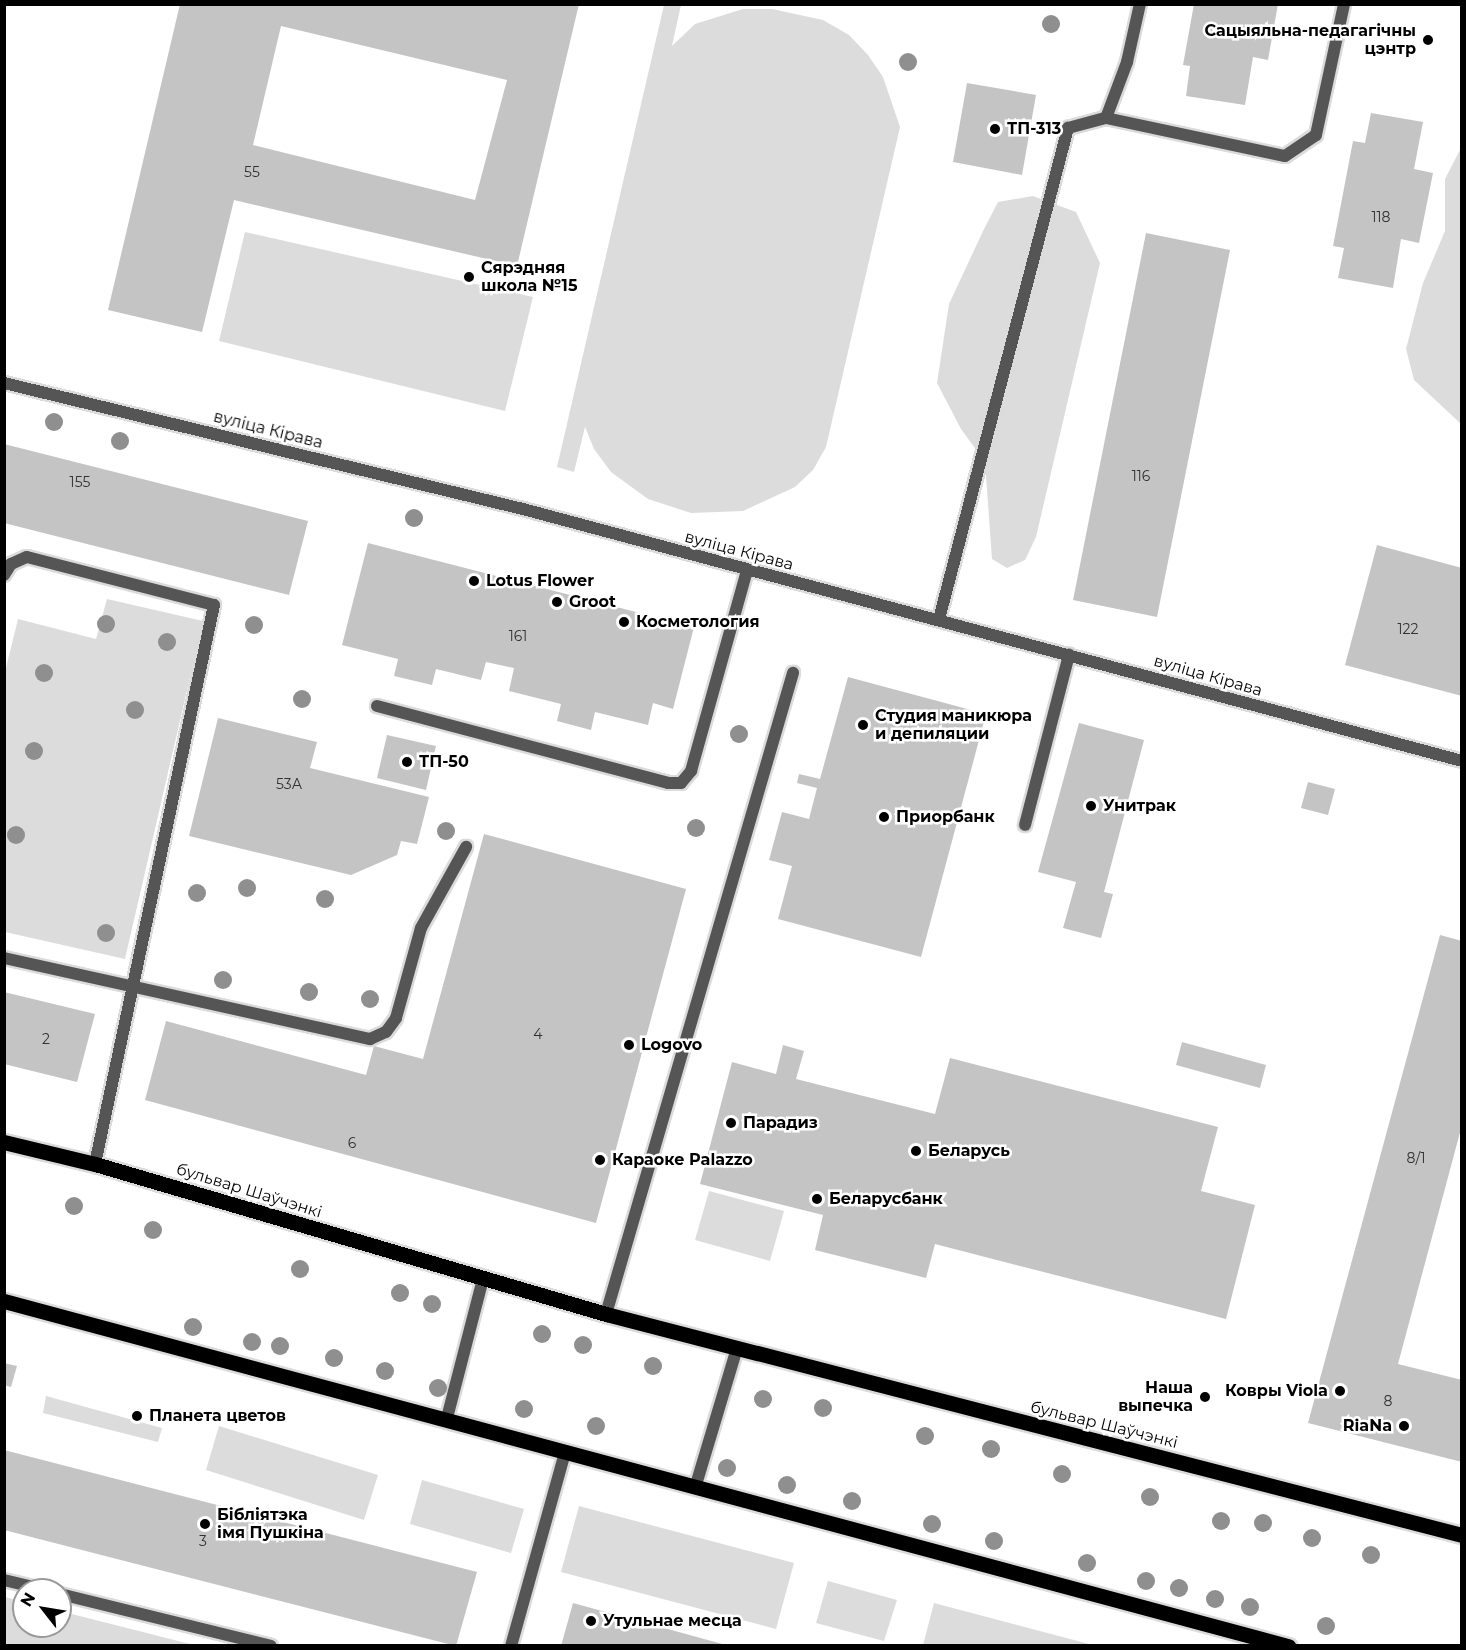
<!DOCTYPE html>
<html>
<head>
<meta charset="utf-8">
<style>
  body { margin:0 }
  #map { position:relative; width:1466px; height:1650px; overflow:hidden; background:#fff; font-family:Montserrat,sans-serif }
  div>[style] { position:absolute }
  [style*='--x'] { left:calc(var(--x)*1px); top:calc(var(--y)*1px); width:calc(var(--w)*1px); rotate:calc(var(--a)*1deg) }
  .green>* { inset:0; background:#dcdcdc }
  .building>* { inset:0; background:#c4c4c4 }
  .roads { filter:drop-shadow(2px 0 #dbdbdb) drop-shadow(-2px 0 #dbdbdb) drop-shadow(0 2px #dbdbdb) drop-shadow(0 -2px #dbdbdb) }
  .lane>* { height:12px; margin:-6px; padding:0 6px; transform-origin:6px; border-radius:6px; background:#555 }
  .street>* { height:12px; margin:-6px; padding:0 6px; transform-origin:6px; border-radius:6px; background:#555 }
  .primary>* { height:15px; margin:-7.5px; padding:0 7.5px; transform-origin:7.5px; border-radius:7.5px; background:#000 }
  .trees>* { width:18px; height:18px; margin:-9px; border-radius:50%; background:#8f8f8f }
  .dots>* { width:16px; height:16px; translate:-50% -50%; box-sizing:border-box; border:3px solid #fff; border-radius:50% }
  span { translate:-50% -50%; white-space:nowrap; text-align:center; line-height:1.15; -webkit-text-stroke:5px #fff; paint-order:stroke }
  .number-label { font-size:14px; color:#313131 }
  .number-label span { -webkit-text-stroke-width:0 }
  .poi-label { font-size:16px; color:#000; font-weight:700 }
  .right { translate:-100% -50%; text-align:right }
  .left { translate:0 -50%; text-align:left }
  .street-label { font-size:16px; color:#000 }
  .frame { position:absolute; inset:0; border:6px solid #000; pointer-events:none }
  .north { position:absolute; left:12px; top:1578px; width:60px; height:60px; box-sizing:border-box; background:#fff; border:2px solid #999; border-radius:50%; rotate:301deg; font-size:16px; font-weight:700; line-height:24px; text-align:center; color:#000 }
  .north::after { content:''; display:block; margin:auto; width:21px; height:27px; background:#000; clip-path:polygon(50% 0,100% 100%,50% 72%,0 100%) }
</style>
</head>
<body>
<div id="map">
  <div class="green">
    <i style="clip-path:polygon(664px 5px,681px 5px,672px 46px,695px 24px,743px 9px,772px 9px,823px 20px,849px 35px,868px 55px,883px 77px,900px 127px,826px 447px,813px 470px,795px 487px,743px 511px,691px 513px,648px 499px,611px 472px,594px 449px,585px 427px,574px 472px,557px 467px)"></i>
    <i style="clip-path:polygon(1461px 148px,1461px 424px,1414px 380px,1406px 349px,1423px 283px,1445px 231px,1445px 179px)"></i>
    <i style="clip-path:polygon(1033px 196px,1076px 212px,1100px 263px,1036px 537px,1025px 560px,1007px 568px,992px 559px,985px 462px,961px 429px,937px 383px,949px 304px,984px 229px,998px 202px)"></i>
    <i style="clip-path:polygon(245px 232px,533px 297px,505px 411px,219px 341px)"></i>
    <i style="clip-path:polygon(107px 599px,203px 621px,125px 959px,5px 932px,4px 676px,18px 619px,96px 639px)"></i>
    <i style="clip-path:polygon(709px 1191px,784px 1211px,770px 1261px,695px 1240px)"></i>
    <i style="clip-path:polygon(46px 1396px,162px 1428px,158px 1442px,43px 1413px)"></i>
    <i style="clip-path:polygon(219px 1426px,378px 1475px,364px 1520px,206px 1470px)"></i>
    <i style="clip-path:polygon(422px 1480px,524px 1509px,511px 1553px,410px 1524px)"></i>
    <i style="clip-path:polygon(579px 1506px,794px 1563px,776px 1629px,561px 1572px)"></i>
    <i style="clip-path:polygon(828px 1581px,897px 1600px,884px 1641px,816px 1623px)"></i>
    <i style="clip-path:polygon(5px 1597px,24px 1602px,24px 1626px,60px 1626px,60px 1611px,194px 1645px,5px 1645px)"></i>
    <i style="clip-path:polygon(934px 1603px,1093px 1645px,923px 1645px)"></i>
  </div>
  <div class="building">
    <i style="clip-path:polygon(evenodd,180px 4px,579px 4px,517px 266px,234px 200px,202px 332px,108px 310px,180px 4px,281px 26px,507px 80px,475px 200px,253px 145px,281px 26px)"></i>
    <i style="clip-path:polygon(1194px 4px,1278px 4px,1268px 60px,1253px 57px,1245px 105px,1186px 96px,1190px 66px,1183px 65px)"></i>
    <i style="clip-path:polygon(967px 83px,1036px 95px,1022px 175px,953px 162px)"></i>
    <i style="clip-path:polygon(1371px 113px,1423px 122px,1414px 169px,1433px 173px,1419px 243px,1401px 239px,1393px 288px,1338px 278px,1344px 248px,1333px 246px,1353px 141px,1365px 143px)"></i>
    <i style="clip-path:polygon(1146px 233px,1230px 250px,1157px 617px,1073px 600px)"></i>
    <i style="clip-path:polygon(4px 444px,308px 521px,289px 595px,4px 523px)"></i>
    <i style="clip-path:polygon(368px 543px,694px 627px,673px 709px,653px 703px,648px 725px,595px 712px,591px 730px,557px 721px,561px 704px,509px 691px,514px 668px,486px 662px,481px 680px,436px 669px,432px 685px,394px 676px,398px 659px,342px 645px)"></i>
    <i style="clip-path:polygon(1377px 545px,1462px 568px,1462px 696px,1345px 665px)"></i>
    <i style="clip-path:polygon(848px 677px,986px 714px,921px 957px,778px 919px,792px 866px,769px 860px,782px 812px,809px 819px,817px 788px,797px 783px,799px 774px,820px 779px)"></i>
    <i style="clip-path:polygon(218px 718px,317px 742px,310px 768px,429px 797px,417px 844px,401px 841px,397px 855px,351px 875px,189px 836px)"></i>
    <i style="clip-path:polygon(1079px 723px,1144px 740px,1104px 892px,1113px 894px,1101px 938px,1063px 928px,1076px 882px,1038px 872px)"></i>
    <i style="clip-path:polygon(387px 735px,436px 746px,426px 790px,377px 778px)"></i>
    <i style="clip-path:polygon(1308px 782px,1335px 789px,1328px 815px,1301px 808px)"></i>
    <i style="clip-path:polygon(484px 834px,686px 889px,596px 1223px,145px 1100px,166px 1021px,366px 1075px,374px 1046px,423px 1059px)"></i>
    <i style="clip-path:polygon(1440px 935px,1462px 941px,1462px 1125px,1398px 1364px,1462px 1380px,1462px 1462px,1308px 1423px)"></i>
    <i style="clip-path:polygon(4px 992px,95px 1014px,77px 1082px,4px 1064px)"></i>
    <i style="clip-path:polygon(1182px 1042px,1266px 1065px,1260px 1088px,1176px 1065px)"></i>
    <i style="clip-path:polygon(783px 1045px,804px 1051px,796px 1079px,935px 1114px,950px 1058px,1218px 1127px,1201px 1191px,1255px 1205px,1226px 1319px,935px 1244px,926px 1278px,815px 1250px,823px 1215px,700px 1184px,732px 1062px,776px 1074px)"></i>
    <i style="clip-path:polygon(4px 1363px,17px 1366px,11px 1387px,4px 1385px)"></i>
    <i style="clip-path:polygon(4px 1450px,477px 1572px,456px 1646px,4px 1530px)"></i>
    <i style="clip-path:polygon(573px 1603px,726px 1645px,726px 1646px,561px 1646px)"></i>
  </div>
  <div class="roads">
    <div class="lane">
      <i style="--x:1106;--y:118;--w:183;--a:12"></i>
      <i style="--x:4;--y:575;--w:13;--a:-58"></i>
      <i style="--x:11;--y:564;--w:17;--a:-24"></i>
      <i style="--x:27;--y:557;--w:193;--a:14.4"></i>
      <i style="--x:214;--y:605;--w:572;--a:102.02"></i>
      <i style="--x:939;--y:619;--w:508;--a:-75.28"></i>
      <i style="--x:1068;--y:128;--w:39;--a:-15"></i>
      <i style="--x:1106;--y:118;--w:60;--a:-69.4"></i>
      <i style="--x:1127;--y:62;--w:59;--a:-77.4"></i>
      <i style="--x:377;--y:706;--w:301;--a:14.8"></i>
      <i style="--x:668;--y:783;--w:13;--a:0"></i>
      <i style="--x:681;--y:783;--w:16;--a:-50"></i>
      <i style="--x:691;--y:771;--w:209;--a:-74.4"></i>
      <i style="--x:1025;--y:825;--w:176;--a:-75.5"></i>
      <i style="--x:4;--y:958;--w:375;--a:12.5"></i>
      <i style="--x:370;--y:1039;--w:17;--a:-24"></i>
      <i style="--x:386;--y:1032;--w:17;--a:-54"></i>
      <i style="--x:396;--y:1018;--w:93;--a:-74.5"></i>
      <i style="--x:421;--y:928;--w:93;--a:-60.9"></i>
      <i style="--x:606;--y:1314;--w:668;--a:-73.74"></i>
      <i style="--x:4;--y:1580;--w:42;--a:13.7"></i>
      <i style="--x:60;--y:1594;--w:217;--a:13.8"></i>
      <i style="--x:511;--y:1646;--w:201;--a:-74.4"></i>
    </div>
    <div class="street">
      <i style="--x:1285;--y:156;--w:37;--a:-34"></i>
      <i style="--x:1316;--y:135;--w:134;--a:-77.9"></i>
      <i style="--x:4;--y:383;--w:534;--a:13.65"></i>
      <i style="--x:523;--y:509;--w:972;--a:15.02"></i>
      <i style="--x:447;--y:1418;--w:144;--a:-75.5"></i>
      <i style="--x:695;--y:1488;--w:146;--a:-73.3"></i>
    </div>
    <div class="primary">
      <i style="--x:4;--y:1142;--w:94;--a:13.6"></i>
      <i style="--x:95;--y:1164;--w:533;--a:16.36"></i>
      <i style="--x:606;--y:1314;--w:884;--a:14.48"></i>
      <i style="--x:4;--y:1301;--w:1330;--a:15.04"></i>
    </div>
  </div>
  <div class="trees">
    <i style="left:1051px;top:24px"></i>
    <i style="left:908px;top:62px"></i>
    <i style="left:54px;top:422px"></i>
    <i style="left:120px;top:441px"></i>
    <i style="left:414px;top:518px"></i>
    <i style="left:106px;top:624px"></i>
    <i style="left:254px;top:625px"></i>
    <i style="left:167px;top:642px"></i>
    <i style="left:44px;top:673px"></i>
    <i style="left:302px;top:699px"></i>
    <i style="left:135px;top:710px"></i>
    <i style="left:739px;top:734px"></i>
    <i style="left:34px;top:751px"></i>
    <i style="left:696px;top:828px"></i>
    <i style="left:446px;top:831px"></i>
    <i style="left:16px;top:835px"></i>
    <i style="left:247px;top:888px"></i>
    <i style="left:197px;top:893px"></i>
    <i style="left:325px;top:899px"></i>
    <i style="left:106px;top:933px"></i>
    <i style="left:223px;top:980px"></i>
    <i style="left:309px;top:992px"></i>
    <i style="left:370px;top:999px"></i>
    <i style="left:74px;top:1206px"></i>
    <i style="left:153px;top:1230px"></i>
    <i style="left:300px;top:1269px"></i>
    <i style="left:400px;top:1293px"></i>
    <i style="left:432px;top:1304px"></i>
    <i style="left:193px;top:1327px"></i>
    <i style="left:542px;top:1334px"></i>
    <i style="left:252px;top:1342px"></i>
    <i style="left:583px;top:1345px"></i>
    <i style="left:280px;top:1346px"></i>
    <i style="left:334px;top:1358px"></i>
    <i style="left:653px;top:1366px"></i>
    <i style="left:385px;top:1371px"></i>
    <i style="left:438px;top:1388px"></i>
    <i style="left:763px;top:1399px"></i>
    <i style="left:823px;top:1408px"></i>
    <i style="left:524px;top:1409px"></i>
    <i style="left:596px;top:1426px"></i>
    <i style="left:925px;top:1436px"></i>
    <i style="left:991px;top:1449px"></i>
    <i style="left:727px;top:1468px"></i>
    <i style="left:1062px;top:1474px"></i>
    <i style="left:787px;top:1485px"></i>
    <i style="left:1150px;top:1497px"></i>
    <i style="left:852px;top:1501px"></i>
    <i style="left:1221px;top:1521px"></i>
    <i style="left:1263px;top:1523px"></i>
    <i style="left:932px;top:1524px"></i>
    <i style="left:1312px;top:1538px"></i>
    <i style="left:994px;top:1541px"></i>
    <i style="left:1371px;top:1555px"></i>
    <i style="left:1087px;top:1563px"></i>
    <i style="left:1146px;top:1581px"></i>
    <i style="left:1179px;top:1588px"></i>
    <i style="left:1215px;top:1599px"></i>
    <i style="left:1250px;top:1607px"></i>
    <i style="left:1326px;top:1626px"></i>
  </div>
  <div class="dots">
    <i style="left:1428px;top:40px;background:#000"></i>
    <i style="left:995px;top:129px;background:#000"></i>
    <i style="left:469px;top:277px;background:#000"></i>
    <i style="left:474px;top:581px;background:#000"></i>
    <i style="left:557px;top:602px;background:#000"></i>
    <i style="left:624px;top:622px;background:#000"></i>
    <i style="left:863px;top:725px;background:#000"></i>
    <i style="left:407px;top:762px;background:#000"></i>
    <i style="left:1091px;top:806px;background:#000"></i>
    <i style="left:884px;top:817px;background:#000"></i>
    <i style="left:629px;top:1045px;background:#000"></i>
    <i style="left:731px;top:1123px;background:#000"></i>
    <i style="left:916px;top:1151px;background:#000"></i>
    <i style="left:600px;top:1160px;background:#000"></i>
    <i style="left:817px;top:1199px;background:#000"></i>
    <i style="left:1340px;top:1391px;background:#000"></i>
    <i style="left:1205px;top:1397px;background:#000"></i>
    <i style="left:137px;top:1416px;background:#000"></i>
    <i style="left:1404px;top:1426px;background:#000"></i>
    <i style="left:205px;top:1524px;background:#000"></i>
    <i style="left:591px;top:1621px;background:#000"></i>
  </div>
  <div class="number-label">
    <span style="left:252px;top:172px">55</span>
    <span style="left:1381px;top:217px">118</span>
    <span style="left:1141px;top:476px">116</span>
    <span style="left:80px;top:482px">155</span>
    <span style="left:1408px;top:629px">122</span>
    <span style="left:518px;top:636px">161</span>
    <span style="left:289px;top:784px">53А</span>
    <span style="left:538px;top:1034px">4</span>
    <span style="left:46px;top:1039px">2</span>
    <span style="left:352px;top:1143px">6</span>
    <span style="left:1416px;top:1158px">8/1</span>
    <span style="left:1388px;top:1401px">8</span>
    <span style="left:203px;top:1541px">3</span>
  </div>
  <div class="poi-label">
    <span class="right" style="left:1416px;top:40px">Сацыяльна-педагагічны<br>цэнтр</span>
    <span class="left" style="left:1007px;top:129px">ТП-313</span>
    <span class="left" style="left:481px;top:277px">Сярэдняя<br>школа №15</span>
    <span class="left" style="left:486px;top:581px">Lotus Flower</span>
    <span class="left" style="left:569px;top:602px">Groot</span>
    <span class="left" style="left:636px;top:622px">Косметология</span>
    <span class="left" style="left:875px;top:725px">Студия маникюра<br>и депиляции</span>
    <span class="left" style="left:419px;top:762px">ТП-50</span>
    <span class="left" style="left:1103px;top:806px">Унитрак</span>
    <span class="left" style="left:896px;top:817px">Приорбанк</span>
    <span class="left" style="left:641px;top:1045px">Logovo</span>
    <span class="left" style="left:743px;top:1123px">Парадиз</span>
    <span class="left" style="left:928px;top:1151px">Беларусь</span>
    <span class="left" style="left:612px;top:1160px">Караоке Palazzo</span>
    <span class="left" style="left:829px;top:1199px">Беларусбанк</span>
    <span class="right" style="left:1193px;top:1397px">Наша<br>выпечка</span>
    <span class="right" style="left:1328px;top:1391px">Ковры Viola</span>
    <span class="left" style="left:149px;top:1416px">Планета цветов</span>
    <span class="right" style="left:1392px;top:1426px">RiaNa</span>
    <span class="left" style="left:217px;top:1524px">Бібліятэка<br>імя Пушкіна</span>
    <span class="left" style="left:603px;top:1621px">Утульнае месца</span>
  </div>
  <div class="street-label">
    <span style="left:268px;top:430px;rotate:14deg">вуліца Кірава</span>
    <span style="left:739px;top:551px;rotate:15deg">вуліца Кірава</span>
    <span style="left:1208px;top:676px;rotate:16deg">вуліца Кірава</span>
    <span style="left:249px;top:1191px;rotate:17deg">бульвар Шаўчэнкі</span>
    <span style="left:1104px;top:1425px;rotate:14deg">бульвар Шаўчэнкі</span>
  </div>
  <div class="frame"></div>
  <div class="north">N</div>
</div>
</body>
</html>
